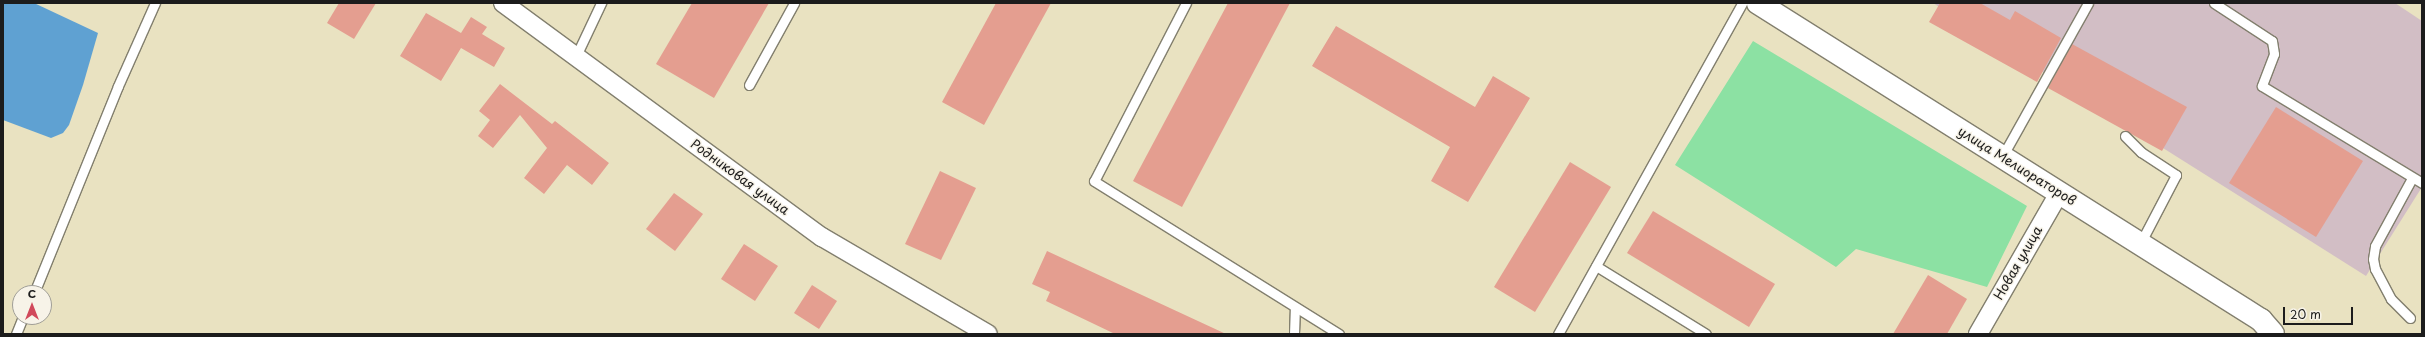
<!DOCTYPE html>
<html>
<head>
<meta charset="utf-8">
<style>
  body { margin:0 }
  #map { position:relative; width:2425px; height:337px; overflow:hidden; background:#e9e2c1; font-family:"Playpen Sans",sans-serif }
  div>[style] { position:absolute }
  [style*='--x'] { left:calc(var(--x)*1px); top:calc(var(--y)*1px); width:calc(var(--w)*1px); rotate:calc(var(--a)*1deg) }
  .industrial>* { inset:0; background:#d2bec5 }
  .green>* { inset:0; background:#8ce1a3 }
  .water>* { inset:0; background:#5fa1d2 }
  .building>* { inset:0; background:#e49e90 }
  .roads { filter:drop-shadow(1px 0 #827f6e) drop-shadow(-1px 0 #827f6e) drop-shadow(0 1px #827f6e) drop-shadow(0 -1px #827f6e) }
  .service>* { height:9px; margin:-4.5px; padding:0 4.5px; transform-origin:4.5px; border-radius:4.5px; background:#fff }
  .minor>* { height:18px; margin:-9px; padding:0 9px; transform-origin:9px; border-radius:9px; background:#fff }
  .tertiary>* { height:22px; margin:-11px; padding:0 11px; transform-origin:11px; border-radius:11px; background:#fff }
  span { translate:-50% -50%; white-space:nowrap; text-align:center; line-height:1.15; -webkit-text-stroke:3px #f7f3e8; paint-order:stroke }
  .street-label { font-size:13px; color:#1c1c1c }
  .frame { position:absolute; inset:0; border:4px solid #1c1c1c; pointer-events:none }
  .north { position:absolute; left:12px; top:285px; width:40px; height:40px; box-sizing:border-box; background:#f7f3e8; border:1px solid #9f9d96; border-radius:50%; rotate:0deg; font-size:11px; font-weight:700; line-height:16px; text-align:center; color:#1c1c1c }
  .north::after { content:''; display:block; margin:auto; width:14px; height:18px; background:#d1495b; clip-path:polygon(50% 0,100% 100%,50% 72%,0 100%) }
  .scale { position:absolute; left:2283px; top:307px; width:70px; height:18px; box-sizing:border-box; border:2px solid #1c1c1c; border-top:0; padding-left:5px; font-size:12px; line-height:14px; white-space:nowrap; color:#1c1c1c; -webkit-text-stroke:3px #f7f3e8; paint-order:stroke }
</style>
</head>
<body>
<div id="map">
  <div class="industrial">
    <i style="clip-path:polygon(1933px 3px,2395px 3px,2422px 21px,2422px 187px,2366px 276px)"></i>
  </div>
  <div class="green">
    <i style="clip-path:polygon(1753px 41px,2027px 206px,1987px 287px,1856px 249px,1836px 267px,1675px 165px)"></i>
  </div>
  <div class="water">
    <i style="clip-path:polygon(3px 3px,34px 3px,98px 33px,83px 85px,69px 125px,63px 133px,51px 138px,3px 120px)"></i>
  </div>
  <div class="building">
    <i style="clip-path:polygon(339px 3px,376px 3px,354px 39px,327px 23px)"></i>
    <i style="clip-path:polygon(692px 3px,769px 3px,714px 98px,656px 64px)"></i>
    <i style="clip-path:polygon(996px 3px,1051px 3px,984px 125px,942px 102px)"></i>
    <i style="clip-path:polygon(1228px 3px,1290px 3px,1182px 207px,1133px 181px)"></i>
    <i style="clip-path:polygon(1940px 3px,1980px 3px,2010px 20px,2015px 11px,2061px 38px,2037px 82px,1929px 22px)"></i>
    <i style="clip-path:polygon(426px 13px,461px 33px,471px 17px,487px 27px,482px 34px,505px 48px,494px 67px,461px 48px,441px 81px,400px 56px)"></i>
    <i style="clip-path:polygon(1336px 26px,1475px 107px,1493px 76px,1530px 98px,1468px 202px,1431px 181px,1450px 147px,1312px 66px)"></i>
    <i style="clip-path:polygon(2072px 44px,2187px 107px,2162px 151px,2048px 88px)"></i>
    <i style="clip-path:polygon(500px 84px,552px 124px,555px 121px,609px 163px,592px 185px,567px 165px,544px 194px,524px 178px,547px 148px,520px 115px,493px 148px,478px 136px,490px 120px,479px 111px)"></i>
    <i style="clip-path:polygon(2276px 107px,2363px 161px,2316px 237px,2229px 183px)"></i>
    <i style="clip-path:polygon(1570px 162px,1611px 187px,1535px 312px,1494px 287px)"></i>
    <i style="clip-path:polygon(940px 171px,976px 188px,941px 260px,905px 244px)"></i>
    <i style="clip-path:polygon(674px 193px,703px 214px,675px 251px,646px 229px)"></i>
    <i style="clip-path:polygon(1653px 211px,1775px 284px,1749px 327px,1627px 253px)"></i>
    <i style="clip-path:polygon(744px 244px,778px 266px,755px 301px,721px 279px)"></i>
    <i style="clip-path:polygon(1047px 251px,1226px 334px,1115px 334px,1046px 301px,1050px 292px,1032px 284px)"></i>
    <i style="clip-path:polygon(1928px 275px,1967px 299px,1947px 334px,1893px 334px)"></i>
    <i style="clip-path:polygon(812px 285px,837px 301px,819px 329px,794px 313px)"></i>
  </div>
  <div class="roads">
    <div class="service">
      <i style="--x:1186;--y:3;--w:200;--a:117.3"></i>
      <i style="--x:1094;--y:181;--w:289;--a:32"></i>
      <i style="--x:2214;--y:3;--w:69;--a:33.2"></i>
      <i style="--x:2272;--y:41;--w:13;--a:81"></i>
      <i style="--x:2274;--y:54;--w:34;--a:111"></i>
      <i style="--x:2262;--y:86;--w:187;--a:31.2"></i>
      <i style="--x:576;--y:56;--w:59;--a:-64.7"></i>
      <i style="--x:749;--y:85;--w:94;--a:-61.2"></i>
      <i style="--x:2125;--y:136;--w:23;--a:45"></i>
      <i style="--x:2141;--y:152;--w:42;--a:33.3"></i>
      <i style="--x:2176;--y:175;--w:78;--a:117.6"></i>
      <i style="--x:2002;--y:157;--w:176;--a:-60.8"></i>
      <i style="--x:1596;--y:266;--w:129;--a:31.7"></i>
      <i style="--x:34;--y:293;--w:223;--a:-67.9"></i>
      <i style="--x:118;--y:86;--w:91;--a:-66"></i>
      <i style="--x:2410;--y:318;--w:27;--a:-135"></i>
      <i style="--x:2391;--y:299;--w:34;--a:-118"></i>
      <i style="--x:2375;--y:269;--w:10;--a:-101"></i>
      <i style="--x:2373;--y:259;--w:13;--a:-81"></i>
      <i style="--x:2375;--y:246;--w:77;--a:-61.4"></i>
      <i style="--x:16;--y:334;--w:18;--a:-68"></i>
      <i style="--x:1294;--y:334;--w:27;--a:-88"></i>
      <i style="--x:1558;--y:334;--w:379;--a:-60.9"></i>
    </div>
    <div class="minor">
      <i style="--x:503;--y:3;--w:396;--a:36.3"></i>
      <i style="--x:822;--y:237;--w:192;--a:30.3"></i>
      <i style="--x:1978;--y:334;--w:163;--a:-60.1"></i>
    </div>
    <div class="tertiary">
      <i style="--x:1758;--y:3;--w:595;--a:32.22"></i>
      <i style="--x:2261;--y:320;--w:18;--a:49"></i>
    </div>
  </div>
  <div class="street-label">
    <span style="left:2017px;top:166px;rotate:32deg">улица Мелиораторов</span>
    <span style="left:740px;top:177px;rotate:36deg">Родниковая улица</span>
    <span style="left:2018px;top:263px;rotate:-60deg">Новая улица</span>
  </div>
  <div class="frame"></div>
  <div class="north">С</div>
  <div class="scale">20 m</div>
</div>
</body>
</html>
